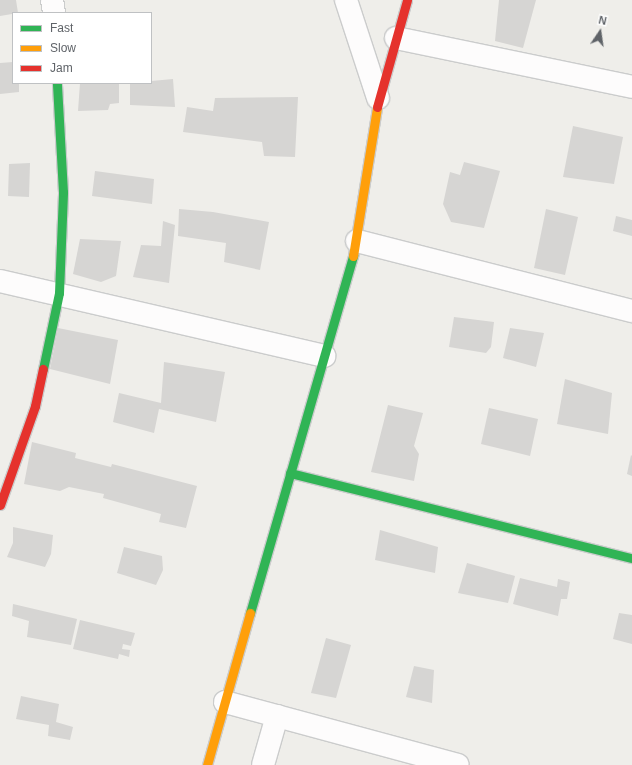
<!DOCTYPE html>
<html>
<head>
<meta charset="utf-8">
<style>
  body { margin:0 }
  #map { position:relative; width:632px; height:765px; overflow:hidden; background:#efeeea; font-family:Arial,sans-serif }
  div>[style] { position:absolute }
  [style*='--x'] { left:calc(var(--x)*1px); top:calc(var(--y)*1px); width:calc(var(--w)*1px); rotate:calc(var(--a)*1deg) }
  .building>* { inset:0; background:#d6d5d3 }
  .roads { filter:drop-shadow(1px 0 #cbcccc) drop-shadow(-1px 0 #cbcccc) drop-shadow(0 1px #cbcccc) drop-shadow(0 -1px #cbcccc) }
  .street>* { height:22px; margin:-11px; padding:0 11px; transform-origin:11px; border-radius:11px; background:#fdfcfc }
  .fast>* { height:9px; margin:-4.5px; padding:0 4.5px; transform-origin:4.5px; border-radius:4.5px; background:#30b455 }
  .slow>* { height:9px; margin:-4.5px; padding:0 4.5px; transform-origin:4.5px; border-radius:4.5px; background:#ff9f0a }
  .jam>* { height:9px; margin:-4.5px; padding:0 4.5px; transform-origin:4.5px; border-radius:4.5px; background:#e5322d }
  span { translate:-50% -50%; white-space:nowrap; text-align:center; line-height:1.15; -webkit-text-stroke:3px #fff; paint-order:stroke }
  .legend { position:absolute; left:12px; top:12px; width:140px; height:72px; box-sizing:border-box; background:#fff; border:1px solid #bfc1c3; margin:0; padding:5px 7px; list-style:none; font-size:12px; color:#5f6368 }
  .legend li { display:flex; align-items:center; gap:8px; height:20px }
  .legend b { width:20px; border:1px solid #bfc1c3 }
  .north { position:absolute; left:580px; top:12px; width:40px; height:40px; -webkit-text-stroke:3px #fff; paint-order:stroke; rotate:13deg; font-size:11px; font-weight:700; line-height:16px; text-align:center; color:#5f6368 }
  .north::after { content:''; display:block; margin:auto; width:14px; height:18px; background:#5f6368; clip-path:polygon(50% 0,100% 100%,50% 72%,0 100%) }
</style>
</head>
<body>
<div id="map">
  <div class="building">
    <i style="clip-path:polygon(0 0,16px 0,18px 13px,0 16px)"></i>
    <i style="clip-path:polygon(499px 0,536px 0,523px 48px,495px 41px)"></i>
    <i style="clip-path:polygon(13px 62px,13px 83px,19px 83px,19px 92px,0 94px,0 63px)"></i>
    <i style="clip-path:polygon(173px 79px,175px 107px,130px 105px,130px 83px)"></i>
    <i style="clip-path:polygon(80px 83px,119px 83px,119px 103px,110px 104px,108px 110px,78px 111px)"></i>
    <i style="clip-path:polygon(298px 97px,295px 157px,264px 156px,262px 142px,183px 132px,187px 107px,213px 111px,215px 98px)"></i>
    <i style="clip-path:polygon(573px 126px,623px 137px,614px 184px,563px 177px)"></i>
    <i style="clip-path:polygon(464px 162px,500px 171px,484px 228px,451px 222px,443px 204px,450px 172px,460px 175px)"></i>
    <i style="clip-path:polygon(30px 163px,29px 197px,8px 196px,9px 164px)"></i>
    <i style="clip-path:polygon(95px 171px,154px 179px,152px 204px,92px 196px)"></i>
    <i style="clip-path:polygon(179px 209px,213px 212px,269px 222px,260px 270px,224px 262px,226px 243px,178px 236px)"></i>
    <i style="clip-path:polygon(546px 209px,578px 217px,565px 275px,534px 268px)"></i>
    <i style="clip-path:polygon(616px 216px,632px 220px,632px 236px,613px 231px)"></i>
    <i style="clip-path:polygon(163px 221px,175px 225px,169px 283px,133px 277px,141px 245px,161px 246px)"></i>
    <i style="clip-path:polygon(80px 239px,121px 241px,116px 276px,101px 282px,73px 274px)"></i>
    <i style="clip-path:polygon(454px 317px,494px 322px,491px 347px,486px 353px,449px 347px)"></i>
    <i style="clip-path:polygon(58px 328px,118px 340px,110px 384px,50px 369px)"></i>
    <i style="clip-path:polygon(510px 328px,544px 333px,536px 367px,503px 358px)"></i>
    <i style="clip-path:polygon(164px 362px,225px 372px,216px 422px,159px 409px,154px 433px,113px 422px,119px 393px,161px 403px)"></i>
    <i style="clip-path:polygon(565px 379px,612px 393px,608px 434px,557px 424px)"></i>
    <i style="clip-path:polygon(388px 405px,423px 413px,414px 446px,419px 454px,414px 481px,371px 472px)"></i>
    <i style="clip-path:polygon(489px 408px,538px 419px,530px 456px,481px 444px)"></i>
    <i style="clip-path:polygon(32px 442px,76px 453px,75px 458px,111px 467px,112px 464px,197px 486px,186px 528px,159px 522px,161px 514px,103px 498px,104px 494px,69px 487px,60px 491px,24px 484px)"></i>
    <i style="clip-path:polygon(631px 455px,632px 456px,632px 476px,627px 474px)"></i>
    <i style="clip-path:polygon(13px 527px,53px 535px,51px 554px,45px 567px,7px 557px,13px 543px)"></i>
    <i style="clip-path:polygon(380px 530px,438px 547px,435px 573px,375px 560px)"></i>
    <i style="clip-path:polygon(124px 547px,162px 556px,163px 570px,156px 585px,117px 573px)"></i>
    <i style="clip-path:polygon(467px 563px,515px 576px,508px 603px,458px 593px)"></i>
    <i style="clip-path:polygon(520px 578px,557px 587px,558px 579px,570px 582px,567px 599px,561px 599px,558px 616px,513px 604px)"></i>
    <i style="clip-path:polygon(13px 604px,77px 619px,71px 645px,27px 637px,29px 621px,12px 616px)"></i>
    <i style="clip-path:polygon(619px 613px,632px 615px,632px 644px,613px 639px)"></i>
    <i style="clip-path:polygon(80px 620px,135px 633px,131px 646px,123px 644px,122px 649px,130px 650px,129px 657px,119px 654px,118px 659px,73px 649px)"></i>
    <i style="clip-path:polygon(326px 638px,351px 645px,336px 698px,311px 693px)"></i>
    <i style="clip-path:polygon(414px 666px,434px 670px,432px 703px,406px 697px)"></i>
    <i style="clip-path:polygon(21px 696px,59px 704px,56px 722px,73px 727px,70px 740px,48px 736px,49px 725px,16px 719px)"></i>
  </div>
  <div class="roads">
    <div class="street">
      <i style="--x:52;--y:0;--w:13;--a:81"></i>
      <i style="--x:346;--y:0;--w:103;--a:71.9"></i>
      <i style="--x:396;--y:38;--w:241;--a:11.7"></i>
      <i style="--x:357;--y:241;--w:284;--a:14.3"></i>
      <i style="--x:0;--y:281;--w:333;--a:13"></i>
      <i style="--x:225;--y:702;--w:241;--a:15.1"></i>
      <i style="--x:263;--y:765;--w:51;--a:-74.1"></i>
    </div>
    <div class="fast">
      <i style="--x:43;--y:369;--w:78;--a:-78.1"></i>
      <i style="--x:59;--y:293;--w:101;--a:-87.7"></i>
      <i style="--x:63;--y:192;--w:109;--a:-93.2"></i>
      <i style="--x:290;--y:473;--w:352;--a:14"></i>
      <i style="--x:250;--y:613;--w:372;--a:-73.9"></i>
    </div>
    <div class="slow">
      <i style="--x:353;--y:256;--w:151;--a:-80.8"></i>
      <i style="--x:207;--y:765;--w:158;--a:-74.2"></i>
    </div>
    <div class="jam">
      <i style="--x:377;--y:107;--w:111;--a:-74.3"></i>
      <i style="--x:0;--y:505;--w:105;--a:-70.5"></i>
      <i style="--x:35;--y:406;--w:38;--a:-78"></i>
    </div>
  </div>
  <ul class="legend">
  <li><b style="height:5px;background:#30b455"></b>Fast</li>
  <li><b style="height:5px;background:#ff9f0a"></b>Slow</li>
  <li><b style="height:5px;background:#e5322d"></b>Jam</li>
  </ul>
  <div class="north">N</div>
</div>
</body>
</html>
